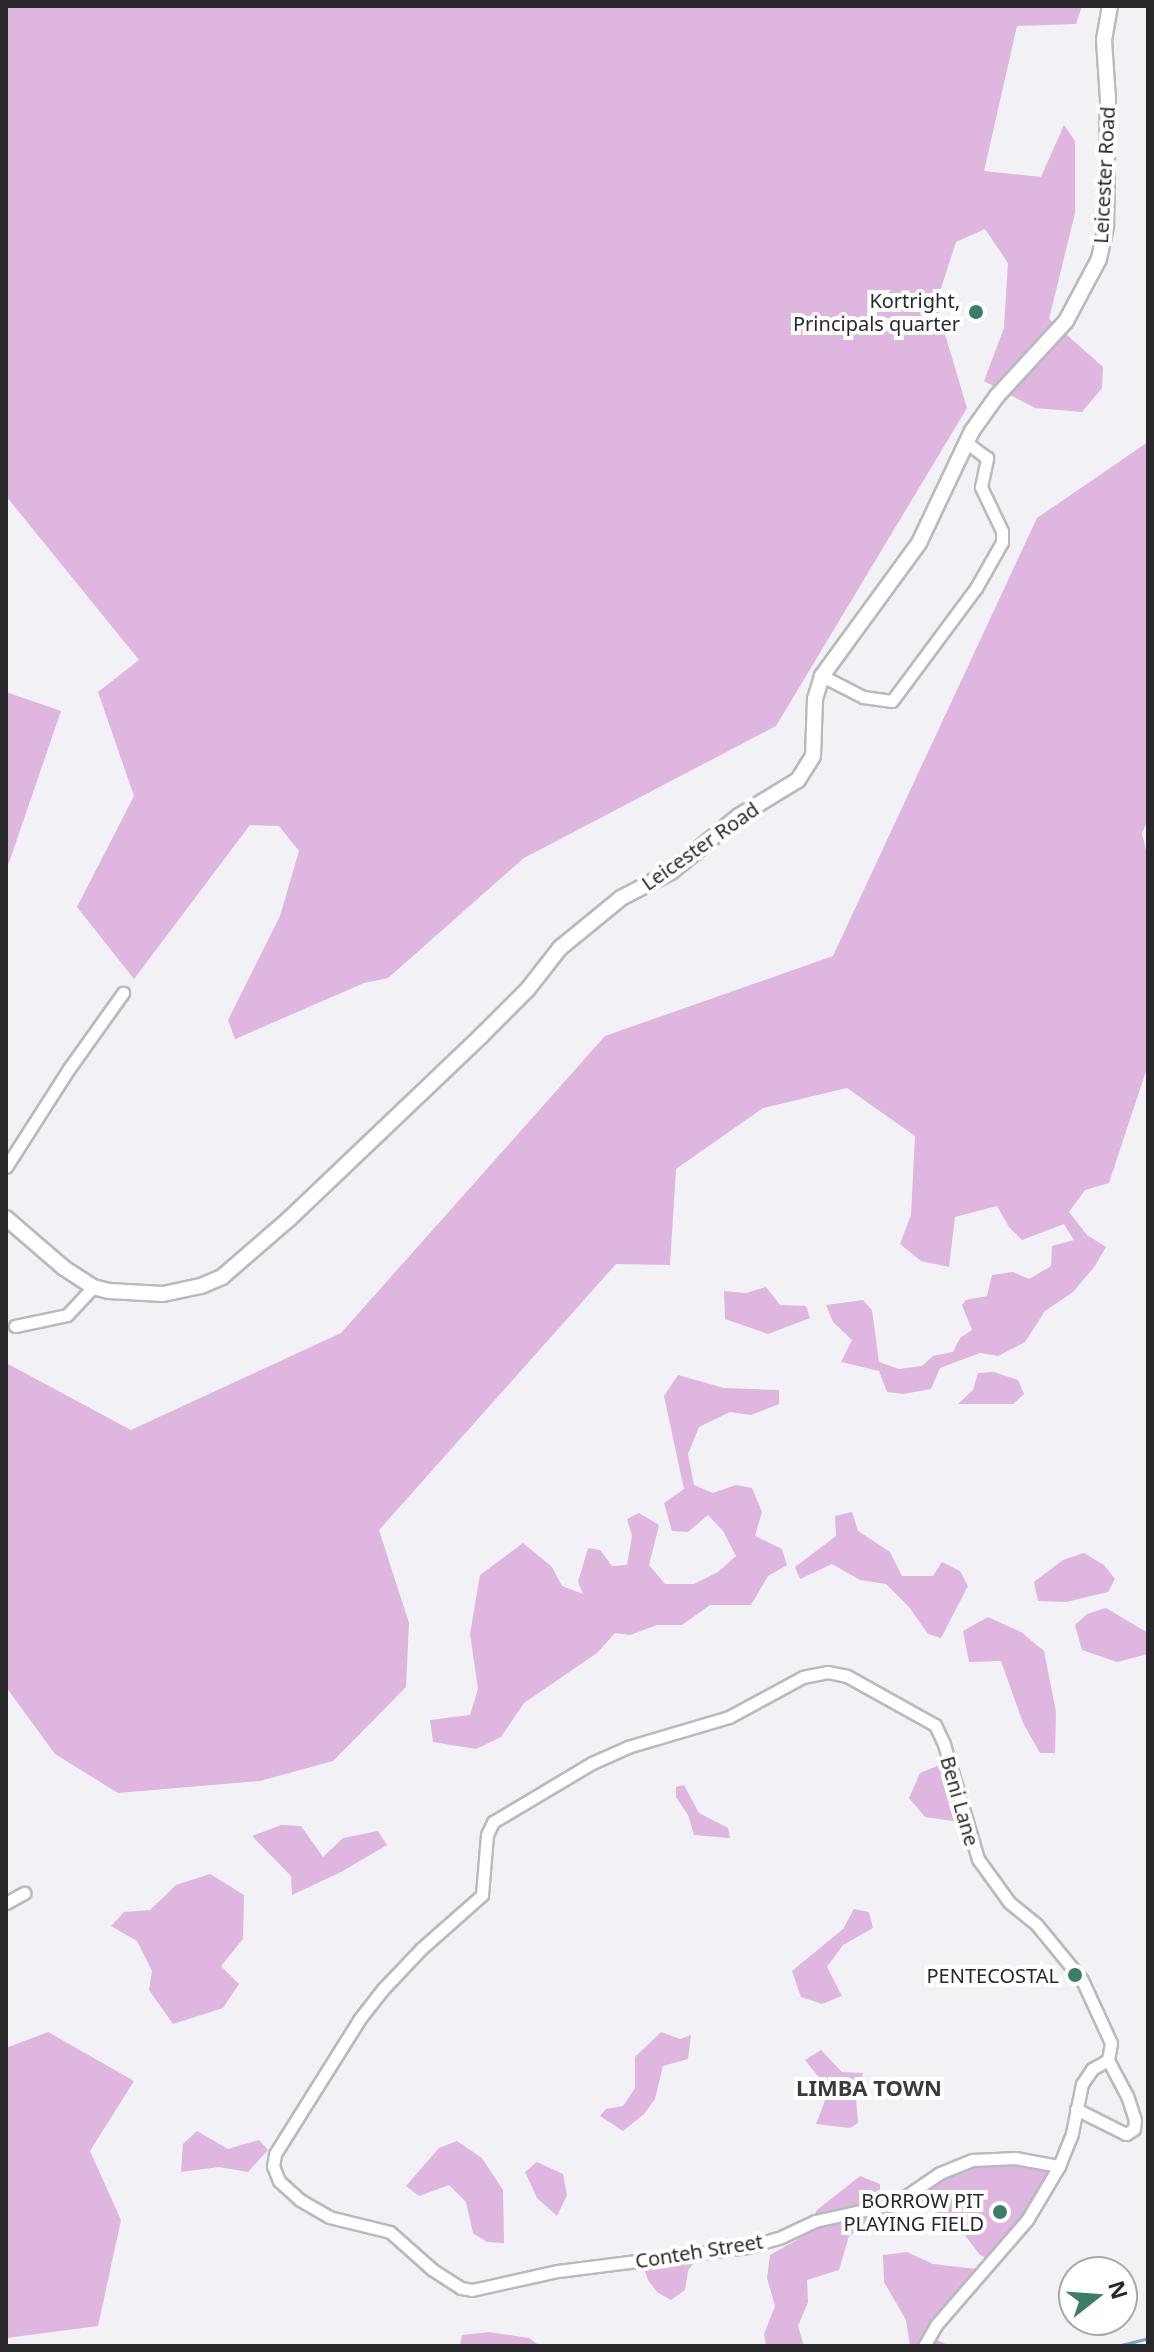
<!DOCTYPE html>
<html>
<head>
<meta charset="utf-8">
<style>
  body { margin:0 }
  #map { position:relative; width:1154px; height:2352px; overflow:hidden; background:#f1f1f6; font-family:"Noto Sans",sans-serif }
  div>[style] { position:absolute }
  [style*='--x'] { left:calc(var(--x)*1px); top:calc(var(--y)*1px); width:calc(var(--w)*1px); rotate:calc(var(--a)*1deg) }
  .green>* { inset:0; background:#deb6e0 }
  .stream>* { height:3px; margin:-1.5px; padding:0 1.5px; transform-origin:1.5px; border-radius:1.5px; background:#75a9ca }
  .roads { filter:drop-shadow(2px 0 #b9babe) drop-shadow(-2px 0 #b9babe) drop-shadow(0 2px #b9babe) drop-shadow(0 -2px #b9babe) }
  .minor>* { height:11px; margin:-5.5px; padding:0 5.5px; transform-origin:5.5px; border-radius:5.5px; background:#fff }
  .tertiary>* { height:14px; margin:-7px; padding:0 7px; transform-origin:7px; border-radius:7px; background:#fff }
  .dots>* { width:22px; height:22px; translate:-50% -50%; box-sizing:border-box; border:4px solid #fff; border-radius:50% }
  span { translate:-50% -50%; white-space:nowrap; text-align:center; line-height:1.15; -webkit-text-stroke:8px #fff; paint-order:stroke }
  .street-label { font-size:20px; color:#28282a }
  .poi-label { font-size:20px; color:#28282a }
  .right { translate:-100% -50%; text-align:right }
  .neighbourhood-label { font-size:22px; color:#3b3b3e; font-weight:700 }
  .frame { position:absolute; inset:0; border:8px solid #28282a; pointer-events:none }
  .north { position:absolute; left:1058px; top:2256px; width:80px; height:80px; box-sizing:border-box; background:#fff; border:2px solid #a9a9aa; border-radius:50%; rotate:73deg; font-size:22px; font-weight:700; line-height:32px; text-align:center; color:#28282a }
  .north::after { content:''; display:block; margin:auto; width:28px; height:36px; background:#3e7c68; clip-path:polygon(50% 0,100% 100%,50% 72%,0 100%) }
</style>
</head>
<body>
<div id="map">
  <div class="green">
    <i style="clip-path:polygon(6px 6px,1082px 6px,1076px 24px,1017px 26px,984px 171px,1041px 177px,1064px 125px,1075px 141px,1075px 213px,1049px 319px,1103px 367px,1102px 388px,1082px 412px,1035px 408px,984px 381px,1004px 328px,1008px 263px,985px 229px,956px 242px,936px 304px,967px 408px,776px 726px,524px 858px,388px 978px,364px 983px,235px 1039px,228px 1020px,280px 916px,299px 851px,279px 826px,250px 825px,134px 979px,77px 907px,134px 796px,98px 692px,139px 660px,6px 496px)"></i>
    <i style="clip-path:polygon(1148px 442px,1148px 820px,1142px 833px,1148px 859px,1148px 1065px,1109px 1183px,1085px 1190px,1069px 1212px,1087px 1235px,1106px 1247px,1095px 1266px,1073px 1292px,1045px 1311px,1025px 1342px,998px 1356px,980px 1353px,940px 1368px,931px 1389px,903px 1394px,887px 1392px,879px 1371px,841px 1362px,852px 1340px,833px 1322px,826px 1305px,863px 1300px,872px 1310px,879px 1362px,899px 1369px,922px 1366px,933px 1356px,953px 1352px,960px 1338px,972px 1330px,962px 1305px,966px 1300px,987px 1296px,992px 1275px,1013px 1272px,1029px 1279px,1051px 1266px,1052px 1246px,1074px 1240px,1064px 1224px,1022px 1240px,1009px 1227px,997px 1206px,955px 1217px,949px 1267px,921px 1261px,900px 1244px,911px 1215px,915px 1136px,847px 1088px,763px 1108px,676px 1169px,670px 1265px,616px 1264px,379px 1530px,409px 1623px,406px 1687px,333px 1761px,260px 1781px,118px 1793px,55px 1754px,6px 1687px,6px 1363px,131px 1430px,341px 1333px,605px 1036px,833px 956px,1037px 518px)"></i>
    <i style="clip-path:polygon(6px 692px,61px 711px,6px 871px)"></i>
    <i style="clip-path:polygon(766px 1287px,780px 1305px,806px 1306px,810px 1318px,768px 1334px,725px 1319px,724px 1291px,746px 1293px)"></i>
    <i style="clip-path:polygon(994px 1372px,1018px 1380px,1024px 1394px,1013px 1404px,958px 1404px,973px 1390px,978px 1373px)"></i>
    <i style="clip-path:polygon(678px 1375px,724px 1388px,779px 1390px,779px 1404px,751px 1415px,730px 1412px,699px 1427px,688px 1454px,694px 1485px,713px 1493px,736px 1485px,752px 1488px,762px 1512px,755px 1536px,782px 1549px,787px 1565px,768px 1576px,751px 1605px,710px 1605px,682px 1625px,657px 1625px,630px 1635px,615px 1633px,597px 1653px,524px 1703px,501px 1737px,476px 1749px,433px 1742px,430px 1720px,470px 1715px,478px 1689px,470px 1634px,480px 1575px,523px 1543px,552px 1567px,562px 1586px,583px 1594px,578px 1582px,588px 1548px,600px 1550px,612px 1566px,627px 1565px,632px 1536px,627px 1519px,639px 1513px,659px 1525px,649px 1565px,665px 1584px,694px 1584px,718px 1572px,736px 1556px,723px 1531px,708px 1515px,688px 1532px,672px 1531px,664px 1503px,684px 1489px,664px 1396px)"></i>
    <i style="clip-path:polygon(852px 1512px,858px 1531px,890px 1552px,902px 1576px,933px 1576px,942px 1562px,960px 1571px,968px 1586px,941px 1638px,928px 1634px,909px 1607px,886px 1584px,860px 1580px,832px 1564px,800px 1579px,795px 1567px,836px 1536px,835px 1516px)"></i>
    <i style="clip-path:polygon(1084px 1553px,1104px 1565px,1115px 1579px,1108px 1592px,1066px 1602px,1038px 1601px,1034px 1582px,1063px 1560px)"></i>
    <i style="clip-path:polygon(1106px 1608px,1148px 1633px,1148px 1654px,1117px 1662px,1082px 1650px,1075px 1625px,1087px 1614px)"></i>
    <i style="clip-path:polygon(988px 1617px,1021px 1632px,1044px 1651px,1056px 1712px,1055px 1753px,1040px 1753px,1023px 1723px,1001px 1661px,969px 1662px,963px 1631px)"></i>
    <i style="clip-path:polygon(947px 1762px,967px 1823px,925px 1817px,909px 1798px,920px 1773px)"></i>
    <i style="clip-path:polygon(684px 1785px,699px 1813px,728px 1828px,730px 1838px,694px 1835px,688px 1815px,676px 1797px,676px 1787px)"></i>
    <i style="clip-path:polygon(281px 1825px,301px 1826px,323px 1857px,343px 1838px,378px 1831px,387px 1845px,341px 1872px,292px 1895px,291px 1876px,252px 1836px)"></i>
    <i style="clip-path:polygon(210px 1874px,244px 1895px,243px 1939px,221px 1966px,239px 1984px,223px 2008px,173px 2024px,149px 1990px,152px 1971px,137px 1941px,111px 1926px,124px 1912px,150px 1910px,176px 1885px)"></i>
    <i style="clip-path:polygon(854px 1909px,869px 1912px,873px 1928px,843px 1945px,827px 1967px,842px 1996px,822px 2004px,801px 1997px,792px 1971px,843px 1929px)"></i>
    <i style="clip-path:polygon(48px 2032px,134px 2081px,90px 2151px,121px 2220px,98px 2326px,6px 2338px,6px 2048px)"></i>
    <i style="clip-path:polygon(661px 2032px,680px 2039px,691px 2035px,688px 2059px,663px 2066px,655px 2099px,644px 2114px,623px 2131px,600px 2116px,606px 2109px,623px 2106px,635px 2088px,635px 2057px)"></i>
    <i style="clip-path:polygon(821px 2050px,842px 2072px,863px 2073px,856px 2098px,858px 2123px,850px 2128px,816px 2124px,829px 2090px,805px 2060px)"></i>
    <i style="clip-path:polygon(197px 2131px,228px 2149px,259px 2140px,268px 2150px,248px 2172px,219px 2167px,181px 2172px,183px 2144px)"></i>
    <i style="clip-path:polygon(457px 2141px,482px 2158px,503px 2190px,504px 2243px,487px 2242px,473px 2233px,466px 2202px,449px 2185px,419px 2196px,406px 2186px,439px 2148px)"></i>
    <i style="clip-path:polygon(973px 2160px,1059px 2166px,993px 2261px,980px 2255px,952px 2218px,911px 2203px,907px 2195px)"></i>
    <i style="clip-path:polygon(537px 2162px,563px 2174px,567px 2195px,557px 2216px,537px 2198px,525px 2172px)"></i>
    <i style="clip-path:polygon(860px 2176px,880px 2184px,880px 2197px,866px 2229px,849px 2236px,839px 2270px,807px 2280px,808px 2302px,798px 2326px,804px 2346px,766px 2346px,764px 2334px,775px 2306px,767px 2278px,770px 2255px,800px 2238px,817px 2210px)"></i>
    <i style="clip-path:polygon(907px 2252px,933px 2264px,985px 2270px,930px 2337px,950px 2346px,910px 2346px,906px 2320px,884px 2282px,883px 2255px)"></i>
    <i style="clip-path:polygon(700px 2254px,688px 2271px,685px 2290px,671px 2300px,657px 2292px,648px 2280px,643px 2266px)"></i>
    <i style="clip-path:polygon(489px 2332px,529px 2338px,540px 2346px,460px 2346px,462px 2335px)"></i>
  </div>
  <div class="stream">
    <i style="--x:1117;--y:2346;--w:32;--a:-14"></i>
  </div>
  <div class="roads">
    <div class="minor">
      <i style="--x:822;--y:676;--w:46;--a:27.1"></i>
      <i style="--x:863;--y:697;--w:29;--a:8"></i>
      <i style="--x:892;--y:701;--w:141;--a:-53.4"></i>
      <i style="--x:976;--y:588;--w:53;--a:-60.5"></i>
      <i style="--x:1002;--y:542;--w:11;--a:-90"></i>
      <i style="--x:1002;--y:531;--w:49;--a:-115.5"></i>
      <i style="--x:981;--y:487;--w:30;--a:-78"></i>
      <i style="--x:987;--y:458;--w:26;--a:-143"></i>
      <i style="--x:6;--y:1167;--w:115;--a:-57.4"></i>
      <i style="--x:68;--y:1070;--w:95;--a:-54.5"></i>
      <i style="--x:15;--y:1326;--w:53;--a:-11.9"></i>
      <i style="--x:67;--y:1315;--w:38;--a:-47"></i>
      <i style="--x:6;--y:1903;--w:21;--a:-29"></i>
      <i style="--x:1076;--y:2109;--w:56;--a:26.6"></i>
      <i style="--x:1126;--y:2134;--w:9;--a:-32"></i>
      <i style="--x:1134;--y:2129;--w:9;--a:-84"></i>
      <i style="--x:1135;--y:2120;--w:25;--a:-108"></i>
      <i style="--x:1127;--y:2096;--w:41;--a:-117.8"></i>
      <i style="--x:924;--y:2346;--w:24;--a:-60"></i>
      <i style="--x:936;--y:2325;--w:139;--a:-49.1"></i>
      <i style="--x:1027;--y:2220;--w:63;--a:-59.3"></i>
      <i style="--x:1059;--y:2166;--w:35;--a:-68"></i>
      <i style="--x:1072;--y:2133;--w:50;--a:-78.5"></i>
      <i style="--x:1082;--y:2084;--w:18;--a:-56"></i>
      <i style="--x:1092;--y:2069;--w:18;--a:-29"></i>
      <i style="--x:1108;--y:2060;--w:17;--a:-80"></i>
      <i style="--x:1111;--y:2043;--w:69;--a:-114.7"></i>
      <i style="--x:1082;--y:1980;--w:72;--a:-129.4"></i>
      <i style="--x:1036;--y:1924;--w:35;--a:-141"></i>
      <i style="--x:1009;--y:1902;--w:53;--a:-125.8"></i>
      <i style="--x:978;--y:1859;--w:120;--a:-106.5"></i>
      <i style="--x:944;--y:1744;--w:21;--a:-115"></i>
      <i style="--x:935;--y:1725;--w:101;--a:-150.9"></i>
      <i style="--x:847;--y:1676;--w:19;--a:-168"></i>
      <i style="--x:828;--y:1672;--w:25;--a:169"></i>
      <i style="--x:803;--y:1677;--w:84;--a:151.6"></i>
      <i style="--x:729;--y:1717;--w:105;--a:163.5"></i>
      <i style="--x:628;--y:1747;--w:39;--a:156"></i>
      <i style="--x:592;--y:1763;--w:115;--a:149.2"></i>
      <i style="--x:493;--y:1822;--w:14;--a:115"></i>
      <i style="--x:487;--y:1835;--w:60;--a:94.8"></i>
      <i style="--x:482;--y:1895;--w:81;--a:138.5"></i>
      <i style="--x:421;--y:1949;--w:55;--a:133.5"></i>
      <i style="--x:383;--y:1989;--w:39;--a:128"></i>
      <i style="--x:359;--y:2020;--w:158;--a:122.1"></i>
      <i style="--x:275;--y:2154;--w:12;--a:99"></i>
      <i style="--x:273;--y:2166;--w:16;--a:68"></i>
      <i style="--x:279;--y:2181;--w:28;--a:42"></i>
      <i style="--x:300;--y:2200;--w:34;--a:30"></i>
      <i style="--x:329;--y:2217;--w:63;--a:13.8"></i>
      <i style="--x:390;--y:2232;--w:57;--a:41.5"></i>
      <i style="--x:433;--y:2270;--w:33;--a:33"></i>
      <i style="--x:461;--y:2288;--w:11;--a:10"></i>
      <i style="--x:472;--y:2290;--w:88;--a:-12.5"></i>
      <i style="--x:558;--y:2271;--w:191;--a:-7.2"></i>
      <i style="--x:747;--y:2247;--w:33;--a:-16"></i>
      <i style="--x:779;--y:2238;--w:40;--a:-25"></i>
      <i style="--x:815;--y:2221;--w:83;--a:-12.5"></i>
      <i style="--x:896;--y:2203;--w:53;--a:-34.3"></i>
      <i style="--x:940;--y:2173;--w:35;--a:-22"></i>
      <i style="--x:973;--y:2160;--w:42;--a:-2.7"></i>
      <i style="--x:1015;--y:2158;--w:45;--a:10.3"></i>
    </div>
    <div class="tertiary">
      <i style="--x:6;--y:1218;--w:77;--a:40.8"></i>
      <i style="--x:64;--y:1268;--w:35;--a:33"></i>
      <i style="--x:93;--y:1287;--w:16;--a:14"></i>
      <i style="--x:109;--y:1291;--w:54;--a:3.2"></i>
      <i style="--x:163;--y:1294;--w:39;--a:-12"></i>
      <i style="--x:201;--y:1286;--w:23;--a:-23"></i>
      <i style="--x:222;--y:1277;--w:89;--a:-40.9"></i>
      <i style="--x:289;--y:1219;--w:265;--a:-43.6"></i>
      <i style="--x:481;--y:1036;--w:66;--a:-45"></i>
      <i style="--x:528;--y:989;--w:52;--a:-52"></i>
      <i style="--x:560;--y:948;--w:79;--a:-39.3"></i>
      <i style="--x:621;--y:898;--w:56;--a:-27.5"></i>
      <i style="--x:671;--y:872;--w:88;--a:-39.5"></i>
      <i style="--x:739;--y:816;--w:69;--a:-31.4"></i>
      <i style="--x:798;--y:780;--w:28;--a:-58"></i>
      <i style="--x:813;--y:756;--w:57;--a:-88"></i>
      <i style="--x:815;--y:699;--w:24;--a:-73"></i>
      <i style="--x:822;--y:676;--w:165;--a:-53.9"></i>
      <i style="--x:919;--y:543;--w:124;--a:-64.7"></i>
      <i style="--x:972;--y:431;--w:43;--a:-54.5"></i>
      <i style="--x:997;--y:396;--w:102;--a:-47.4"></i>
      <i style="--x:1066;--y:321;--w:70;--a:-62"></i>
      <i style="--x:1099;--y:259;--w:35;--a:-78"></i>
      <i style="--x:1106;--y:225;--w:126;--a:-89.1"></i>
      <i style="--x:1108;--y:99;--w:59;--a:-93.9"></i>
      <i style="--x:1104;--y:40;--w:35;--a:-80"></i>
    </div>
  </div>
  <div class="dots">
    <i style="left:976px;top:312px;background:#3e7c68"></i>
    <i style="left:1075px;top:1975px;background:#3e7c68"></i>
    <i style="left:1000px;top:2212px;background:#3e7c68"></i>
  </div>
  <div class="street-label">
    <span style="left:1104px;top:175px;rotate:-87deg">Leicester Road</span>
    <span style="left:700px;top:846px;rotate:-35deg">Leicester Road</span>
    <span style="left:960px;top:1801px;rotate:74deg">Beni Lane</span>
    <span style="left:699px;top:2251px;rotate:-9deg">Conteh Street</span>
  </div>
  <div class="poi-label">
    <span class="right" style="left:960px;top:312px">Kortright,<br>Principals quarter</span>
    <span class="right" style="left:1059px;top:1975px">PENTECOSTAL</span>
    <span class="right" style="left:984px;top:2212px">BORROW PIT<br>PLAYING FIELD</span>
  </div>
  <div class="neighbourhood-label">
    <span style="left:869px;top:2088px">LIMBA TOWN</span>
  </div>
  <div class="frame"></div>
  <div class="north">N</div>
</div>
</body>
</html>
